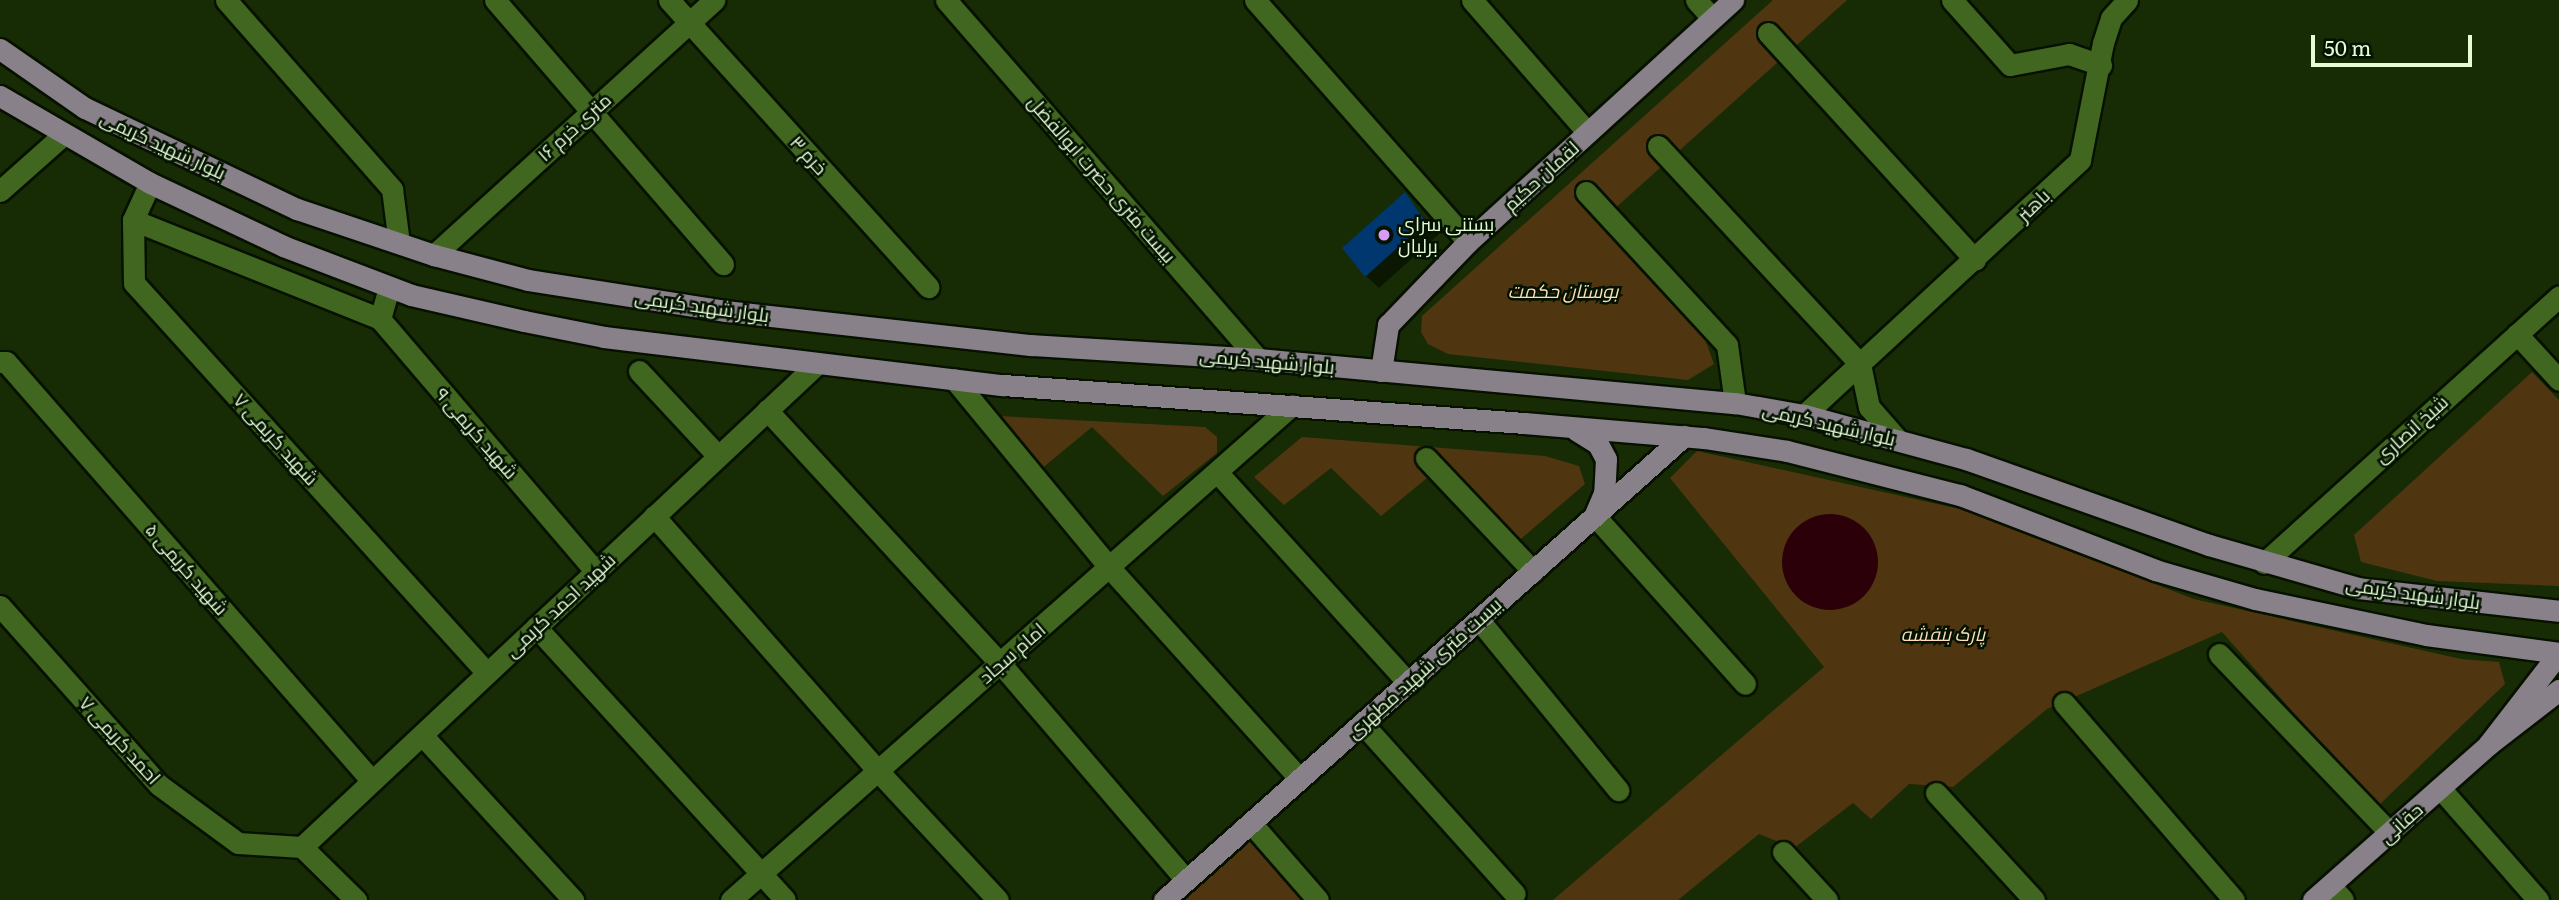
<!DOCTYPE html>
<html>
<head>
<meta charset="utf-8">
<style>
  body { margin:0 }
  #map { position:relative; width:2559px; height:900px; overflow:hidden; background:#172b05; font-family:Literata,Cairo,serif }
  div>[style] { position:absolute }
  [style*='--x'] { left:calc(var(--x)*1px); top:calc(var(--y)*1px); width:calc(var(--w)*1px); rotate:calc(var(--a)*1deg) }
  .green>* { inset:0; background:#503610 }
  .water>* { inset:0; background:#2b0008 }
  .round { border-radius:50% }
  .shadow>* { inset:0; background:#0007 }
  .building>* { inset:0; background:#00376e }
  .roads { filter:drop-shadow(2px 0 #061100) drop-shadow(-2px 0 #061100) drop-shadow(0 2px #061100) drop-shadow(0 -2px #061100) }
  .minor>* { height:21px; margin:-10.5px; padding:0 10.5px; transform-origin:10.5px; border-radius:10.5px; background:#40661f }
  .major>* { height:21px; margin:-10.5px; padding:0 10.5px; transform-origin:10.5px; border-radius:10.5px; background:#898189 }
  .dots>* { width:19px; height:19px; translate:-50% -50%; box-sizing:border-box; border:4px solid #041200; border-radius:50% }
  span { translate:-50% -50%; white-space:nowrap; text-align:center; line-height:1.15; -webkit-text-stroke:5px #041200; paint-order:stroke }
  .street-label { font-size:19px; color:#e5fcd7 }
  .poi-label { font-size:19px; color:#e5fcd7 }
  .left { translate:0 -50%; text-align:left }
  .park-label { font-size:19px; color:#fddeb7; font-style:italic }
  .scale { position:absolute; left:2311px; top:35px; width:161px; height:32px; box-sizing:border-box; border:4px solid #e5fcd7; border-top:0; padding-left:9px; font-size:21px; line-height:24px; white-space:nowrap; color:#e5fcd7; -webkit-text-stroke:5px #041200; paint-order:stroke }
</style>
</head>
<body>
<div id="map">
  <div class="green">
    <i style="clip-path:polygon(1773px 0,1847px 0,1602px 220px,1701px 328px,1714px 364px,1688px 380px,1448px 354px,1428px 344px,1421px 332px,1422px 316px)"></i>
    <i style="clip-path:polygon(2532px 372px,2559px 400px,2559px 586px,2437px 581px,2361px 562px,2354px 535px)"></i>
    <i style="clip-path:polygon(999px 416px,1205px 427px,1217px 437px,1217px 453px,1163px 496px,1092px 427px,1040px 470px)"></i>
    <i style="clip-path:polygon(1302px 437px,1545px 456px,1579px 466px,1585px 484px,1508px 550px,1433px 473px,1381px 516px,1331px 468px,1284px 505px,1254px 477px)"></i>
    <i style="clip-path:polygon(1697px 451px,1960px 509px,2194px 599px,2461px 659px,2499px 662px,2505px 684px,2377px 807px,2222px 632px,2047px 709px,1953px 787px,1909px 784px,1871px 819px,1853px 803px,1794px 848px,1759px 834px,1678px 900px,1553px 900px,1824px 667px,1670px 478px)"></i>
    <i style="clip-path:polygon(1250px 839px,1304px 900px,1183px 900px)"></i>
  </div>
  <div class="water">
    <i class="round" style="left:1782px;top:514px;width:96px;height:96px"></i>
  </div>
  <div class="shadow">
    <i style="clip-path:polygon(1405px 195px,1438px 235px,1379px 288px,1366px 276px)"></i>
  </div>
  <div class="building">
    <i style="clip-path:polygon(1405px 192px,1426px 222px,1365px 277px,1342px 248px)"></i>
  </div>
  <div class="roads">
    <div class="minor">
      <i style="--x:226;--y:0;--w:252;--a:48.7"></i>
      <i style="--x:392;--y:189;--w:54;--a:82.6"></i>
      <i style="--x:495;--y:0;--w:349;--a:49.2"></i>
      <i style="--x:669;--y:0;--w:387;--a:47.9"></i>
      <i style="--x:946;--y:0;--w:476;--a:49"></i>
      <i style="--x:1255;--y:0;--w:322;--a:48.6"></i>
      <i style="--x:1472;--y:0;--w:176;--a:48.9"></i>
      <i style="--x:1696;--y:0;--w:24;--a:48"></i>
      <i style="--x:1952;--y:0;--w:87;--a:48.3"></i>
      <i style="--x:2010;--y:65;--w:60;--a:-10.6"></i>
      <i style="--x:2069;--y:54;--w:34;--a:19"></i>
      <i style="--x:1768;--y:33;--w:307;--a:47.6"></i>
      <i style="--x:1658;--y:146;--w:297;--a:47.2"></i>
      <i style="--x:150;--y:183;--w:41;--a:114.7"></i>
      <i style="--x:133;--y:220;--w:63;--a:89.1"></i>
      <i style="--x:134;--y:283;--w:526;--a:47.85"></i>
      <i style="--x:0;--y:191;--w:83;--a:-41.6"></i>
      <i style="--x:1586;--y:192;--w:208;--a:47.3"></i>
      <i style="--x:1727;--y:345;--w:59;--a:82.1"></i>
      <i style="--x:133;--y:220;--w:266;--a:21.8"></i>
      <i style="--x:380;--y:319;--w:331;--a:49.5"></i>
      <i style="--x:434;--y:255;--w:379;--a:-42.3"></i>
      <i style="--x:380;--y:319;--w:33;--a:-74"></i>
      <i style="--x:2517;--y:334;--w:62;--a:47.6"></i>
      <i style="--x:0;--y:362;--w:6;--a:0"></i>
      <i style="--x:6;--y:362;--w:556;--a:48.86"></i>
      <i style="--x:1860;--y:364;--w:44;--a:78.2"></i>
      <i style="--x:1869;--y:407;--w:44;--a:48.7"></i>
      <i style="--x:639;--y:371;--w:116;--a:47.1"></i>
      <i style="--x:954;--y:379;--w:244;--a:50.5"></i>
      <i style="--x:1109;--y:567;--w:285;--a:48"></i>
      <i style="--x:767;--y:410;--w:344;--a:47.4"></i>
      <i style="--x:1000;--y:663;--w:286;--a:49.4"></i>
      <i style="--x:1804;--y:415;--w:376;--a:-42.7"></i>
      <i style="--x:2080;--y:160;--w:119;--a:-78.9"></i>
      <i style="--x:2103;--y:43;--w:26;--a:-72"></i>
      <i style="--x:2111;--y:18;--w:24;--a:-48"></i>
      <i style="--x:1426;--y:458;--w:156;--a:46.6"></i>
      <i style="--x:1217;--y:472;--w:285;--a:47.8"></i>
      <i style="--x:654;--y:516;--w:339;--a:48.7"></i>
      <i style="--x:878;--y:771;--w:176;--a:47.1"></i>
      <i style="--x:1595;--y:516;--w:225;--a:48.2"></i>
      <i style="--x:2264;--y:563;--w:398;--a:-42.1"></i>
      <i style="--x:0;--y:606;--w:239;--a:48.4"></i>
      <i style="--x:159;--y:785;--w:98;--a:36.3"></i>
      <i style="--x:238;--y:843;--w:64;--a:3.6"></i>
      <i style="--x:1479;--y:620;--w:220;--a:50.7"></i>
      <i style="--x:536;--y:627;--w:369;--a:47.6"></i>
      <i style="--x:2219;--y:654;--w:248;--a:46.3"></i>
      <i style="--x:2064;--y:703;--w:260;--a:49.2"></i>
      <i style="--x:1362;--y:723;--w:229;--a:48.2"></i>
      <i style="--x:422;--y:735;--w:224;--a:47.5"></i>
      <i style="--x:2440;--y:788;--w:149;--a:48.8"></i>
      <i style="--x:1936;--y:793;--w:145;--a:47.5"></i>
      <i style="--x:1251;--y:823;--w:102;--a:49"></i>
      <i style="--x:302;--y:847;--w:707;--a:-43.17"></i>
      <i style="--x:302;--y:847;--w:76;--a:44.5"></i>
      <i style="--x:1783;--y:852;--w:65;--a:47.5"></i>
      <i style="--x:2331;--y:886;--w:18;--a:49"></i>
      <i style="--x:731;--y:900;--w:748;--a:-41.42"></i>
    </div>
    <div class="major">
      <i style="--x:0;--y:49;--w:103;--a:34.8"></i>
      <i style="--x:85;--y:108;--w:235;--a:25.5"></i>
      <i style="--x:297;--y:209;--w:145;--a:18.6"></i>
      <i style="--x:434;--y:255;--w:97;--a:14.9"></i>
      <i style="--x:528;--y:280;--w:200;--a:8.9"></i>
      <i style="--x:726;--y:311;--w:307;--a:6.4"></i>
      <i style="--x:1031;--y:345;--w:227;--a:3.5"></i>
      <i style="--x:1258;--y:359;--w:479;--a:5.3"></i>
      <i style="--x:1735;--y:403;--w:70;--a:9.9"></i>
      <i style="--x:1804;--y:415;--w:168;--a:15.2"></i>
      <i style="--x:1966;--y:459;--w:258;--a:19.5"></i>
      <i style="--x:2209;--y:545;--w:155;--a:16.1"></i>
      <i style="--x:2358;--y:588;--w:202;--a:6.5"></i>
      <i style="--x:0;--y:96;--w:173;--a:30.1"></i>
      <i style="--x:150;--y:183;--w:147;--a:25.3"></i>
      <i style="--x:283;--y:246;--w:137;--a:20.9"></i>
      <i style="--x:411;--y:295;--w:116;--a:13"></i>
      <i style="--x:524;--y:321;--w:82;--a:11.3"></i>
      <i style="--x:604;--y:337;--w:402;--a:6.9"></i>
      <i style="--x:1003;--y:385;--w:522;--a:4.17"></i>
      <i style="--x:1524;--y:423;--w:181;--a:4.8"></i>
      <i style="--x:1704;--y:438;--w:84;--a:8.9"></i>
      <i style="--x:1787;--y:451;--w:179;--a:14.3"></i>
      <i style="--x:1960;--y:495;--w:209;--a:21"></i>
      <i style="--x:2155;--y:570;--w:104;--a:16.2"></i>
      <i style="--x:2255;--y:599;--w:175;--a:11.9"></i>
      <i style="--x:2426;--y:635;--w:134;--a:7.7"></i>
      <i style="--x:1381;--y:371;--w:47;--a:-81.3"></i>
      <i style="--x:1388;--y:325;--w:115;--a:-46.1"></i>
      <i style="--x:1468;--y:242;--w:359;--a:-42.4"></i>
      <i style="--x:1576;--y:430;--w:26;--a:32"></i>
      <i style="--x:1598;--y:444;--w:17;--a:62"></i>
      <i style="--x:1606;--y:459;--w:34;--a:93"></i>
      <i style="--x:1604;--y:493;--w:23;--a:113"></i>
      <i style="--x:2559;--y:653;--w:116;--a:127.7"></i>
      <i style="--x:2488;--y:745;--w:90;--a:-37.8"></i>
      <i style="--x:1164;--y:900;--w:697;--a:-41.74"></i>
      <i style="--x:2313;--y:900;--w:234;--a:-41.5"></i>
    </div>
  </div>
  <div class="dots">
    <i style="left:1384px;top:235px;background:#d89bf8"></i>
  </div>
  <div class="street-label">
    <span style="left:574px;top:127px;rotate:-42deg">۱۶ متری خرم</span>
    <span style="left:163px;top:145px;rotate:25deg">بلوار شهید کریمی</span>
    <span style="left:809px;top:155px;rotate:48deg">خرم ۳</span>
    <span style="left:1541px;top:176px;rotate:-42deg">لقمان حکیم</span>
    <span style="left:1102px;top:179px;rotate:49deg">بیست متری حضرت ابوالفضل</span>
    <span style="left:2033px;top:205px;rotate:-44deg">باهنر</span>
    <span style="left:702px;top:306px;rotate:8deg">بلوار شهید کریمی</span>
    <span style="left:1267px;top:361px;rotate:5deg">بلوار شهید کریمی</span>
    <span style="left:1829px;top:424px;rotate:13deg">بلوار شهید کریمی</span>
    <span style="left:2411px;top:429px;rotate:-42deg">شیخ انصاری</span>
    <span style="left:477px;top:433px;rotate:49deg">شهید کریمی ۹</span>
    <span style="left:276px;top:439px;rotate:48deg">شهید کریمی ۷</span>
    <span style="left:187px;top:569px;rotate:49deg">شهید کریمی ۵</span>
    <span style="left:2413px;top:593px;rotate:8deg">بلوار شهید کریمی</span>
    <span style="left:560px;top:605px;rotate:-43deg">شهید احمد کریمی</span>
    <span style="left:1012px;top:653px;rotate:-41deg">امام سجاد</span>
    <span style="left:1424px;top:668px;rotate:-42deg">بیست متری شهید مطهری</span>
    <span style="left:120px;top:740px;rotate:48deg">احمد کریمی ۷</span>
    <span style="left:2401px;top:823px;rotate:-42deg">حقانی</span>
  </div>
  <div class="poi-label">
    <span class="left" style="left:1398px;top:235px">بستنی سرای<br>برلیان</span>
  </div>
  <div class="park-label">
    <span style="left:1563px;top:291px">بوستان حکمت</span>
    <span style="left:1943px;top:634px">پارک بنفشه</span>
  </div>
  <div class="scale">50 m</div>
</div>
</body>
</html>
